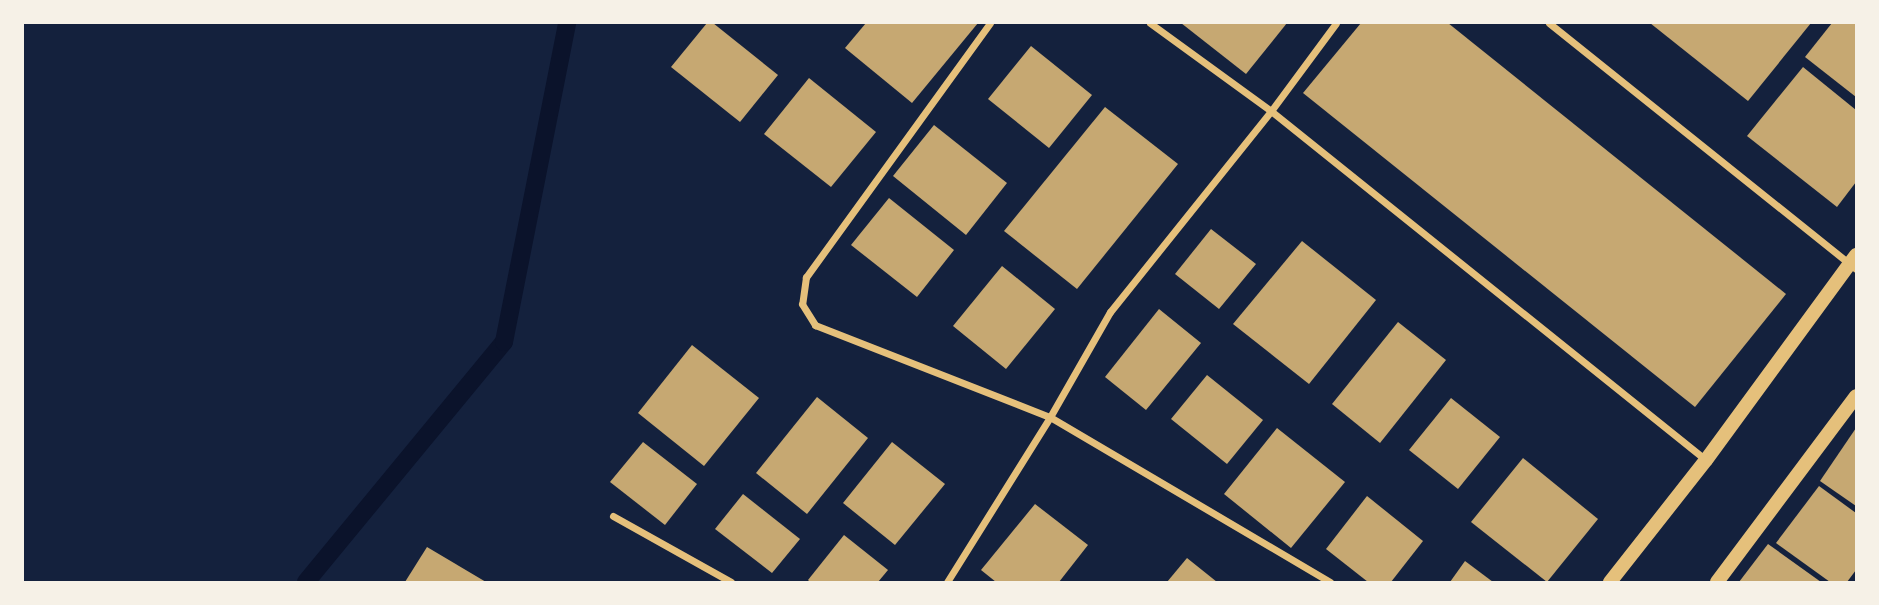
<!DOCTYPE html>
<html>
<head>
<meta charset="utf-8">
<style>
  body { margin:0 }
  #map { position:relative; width:1879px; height:605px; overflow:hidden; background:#14213d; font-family:"Sofia Sans Condensed",sans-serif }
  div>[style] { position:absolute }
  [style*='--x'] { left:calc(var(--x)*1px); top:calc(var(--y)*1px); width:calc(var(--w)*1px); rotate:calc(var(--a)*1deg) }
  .stream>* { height:18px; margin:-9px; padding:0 9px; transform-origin:9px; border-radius:9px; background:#0b132b }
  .building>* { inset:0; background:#c6a872 }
  .minor>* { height:7px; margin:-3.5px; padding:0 3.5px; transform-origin:3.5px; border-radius:3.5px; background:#e5c07b }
  .secondary>* { height:14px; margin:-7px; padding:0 7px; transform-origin:7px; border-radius:7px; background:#e5c07b }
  span { translate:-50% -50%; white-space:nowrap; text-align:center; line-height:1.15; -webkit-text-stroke:6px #f6f1e7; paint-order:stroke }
  .frame { position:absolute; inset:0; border:24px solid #f6f1e7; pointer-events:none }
</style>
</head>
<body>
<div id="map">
  <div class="stream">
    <i style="--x:306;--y:582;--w:311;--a:-50.5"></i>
    <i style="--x:504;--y:342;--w:325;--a:-78.8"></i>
  </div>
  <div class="building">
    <i style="clip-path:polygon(707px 23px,713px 23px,778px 75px,740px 122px,671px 67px)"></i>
    <i style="clip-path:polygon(866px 23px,978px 23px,912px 103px,845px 48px)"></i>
    <i style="clip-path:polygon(1181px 23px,1287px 23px,1246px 74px)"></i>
    <i style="clip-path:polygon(1361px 23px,1448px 23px,1786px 294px,1695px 407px,1303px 93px)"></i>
    <i style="clip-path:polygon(1650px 23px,1811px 23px,1748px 101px)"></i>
    <i style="clip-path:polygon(1832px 23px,1856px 23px,1856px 97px,1805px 57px)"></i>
    <i style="clip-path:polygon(1031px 46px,1092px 95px,1049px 148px,988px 99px)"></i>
    <i style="clip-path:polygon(1803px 67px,1856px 110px,1856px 182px,1837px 207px,1747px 136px)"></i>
    <i style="clip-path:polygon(809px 78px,876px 132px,831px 187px,764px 134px)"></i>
    <i style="clip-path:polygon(1105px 107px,1178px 164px,1077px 289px,1004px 231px)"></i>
    <i style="clip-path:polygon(934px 125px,1007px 183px,966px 235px,893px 176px)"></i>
    <i style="clip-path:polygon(889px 198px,954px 250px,917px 297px,851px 245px)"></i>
    <i style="clip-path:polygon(1211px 229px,1256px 264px,1219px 309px,1175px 274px)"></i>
    <i style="clip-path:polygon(1302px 241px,1376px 300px,1309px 384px,1233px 324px)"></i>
    <i style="clip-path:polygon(1002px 266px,1055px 309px,1006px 369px,953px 326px)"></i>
    <i style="clip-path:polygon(1159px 309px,1201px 343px,1146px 410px,1105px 377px)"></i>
    <i style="clip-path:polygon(1398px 322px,1446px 360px,1380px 443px,1332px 404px)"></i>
    <i style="clip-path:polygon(692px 345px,759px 398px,704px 466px,638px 413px)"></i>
    <i style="clip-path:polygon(1207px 375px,1263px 420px,1227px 464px,1171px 419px)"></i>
    <i style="clip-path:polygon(817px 397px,868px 438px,807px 514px,756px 473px)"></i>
    <i style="clip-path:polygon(1451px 398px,1500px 437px,1458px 489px,1409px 450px)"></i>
    <i style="clip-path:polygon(1277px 428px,1345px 482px,1291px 548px,1224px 494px)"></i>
    <i style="clip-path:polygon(1856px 428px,1856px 506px,1820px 481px)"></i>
    <i style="clip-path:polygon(643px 442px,697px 484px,665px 525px,610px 482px)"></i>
    <i style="clip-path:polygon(892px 442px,945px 484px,895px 545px,843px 503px)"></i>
    <i style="clip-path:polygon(1523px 458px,1598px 519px,1547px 582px,1471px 522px)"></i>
    <i style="clip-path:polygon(1819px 486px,1856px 513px,1856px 570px,1847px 582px,1830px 582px,1776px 543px)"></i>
    <i style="clip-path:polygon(743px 494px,800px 539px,772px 573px,715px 529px)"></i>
    <i style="clip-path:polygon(1367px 496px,1423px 541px,1391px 582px,1368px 582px,1326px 549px)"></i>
    <i style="clip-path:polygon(1035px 504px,1088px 545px,1059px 582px,996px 582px,981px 570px)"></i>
    <i style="clip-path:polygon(844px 535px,888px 570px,878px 582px,810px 582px,808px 580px)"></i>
    <i style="clip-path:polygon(1768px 544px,1821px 582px,1739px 582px)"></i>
    <i style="clip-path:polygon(427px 547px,486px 582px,405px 582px)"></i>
    <i style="clip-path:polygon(1187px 558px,1217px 582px,1167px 582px)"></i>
    <i style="clip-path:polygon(1465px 561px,1493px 582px,1450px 582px)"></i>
  </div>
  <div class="minor">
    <i style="--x:990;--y:23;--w:314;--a:125.9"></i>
    <i style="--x:806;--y:277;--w:27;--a:98"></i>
    <i style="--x:802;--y:304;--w:25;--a:58"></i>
    <i style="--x:815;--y:325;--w:252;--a:21.4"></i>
    <i style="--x:1050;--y:417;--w:325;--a:30.5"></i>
    <i style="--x:1150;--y:23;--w:150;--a:36"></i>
    <i style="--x:1271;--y:111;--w:558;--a:38.74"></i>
    <i style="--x:1549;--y:23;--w:393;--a:38.7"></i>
    <i style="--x:613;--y:516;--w:135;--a:29.2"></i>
    <i style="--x:947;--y:582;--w:195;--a:-58"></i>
    <i style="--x:1050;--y:417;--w:121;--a:-60.3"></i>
    <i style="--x:1110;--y:312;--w:258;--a:-51.3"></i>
    <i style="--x:1271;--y:111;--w:109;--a:-53.5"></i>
  </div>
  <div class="secondary">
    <i style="--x:1610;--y:582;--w:155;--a:-51.8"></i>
    <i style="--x:1706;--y:460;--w:254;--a:-53.8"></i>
    <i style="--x:1717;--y:582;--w:232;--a:-53.2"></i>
  </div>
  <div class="frame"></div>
</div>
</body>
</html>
